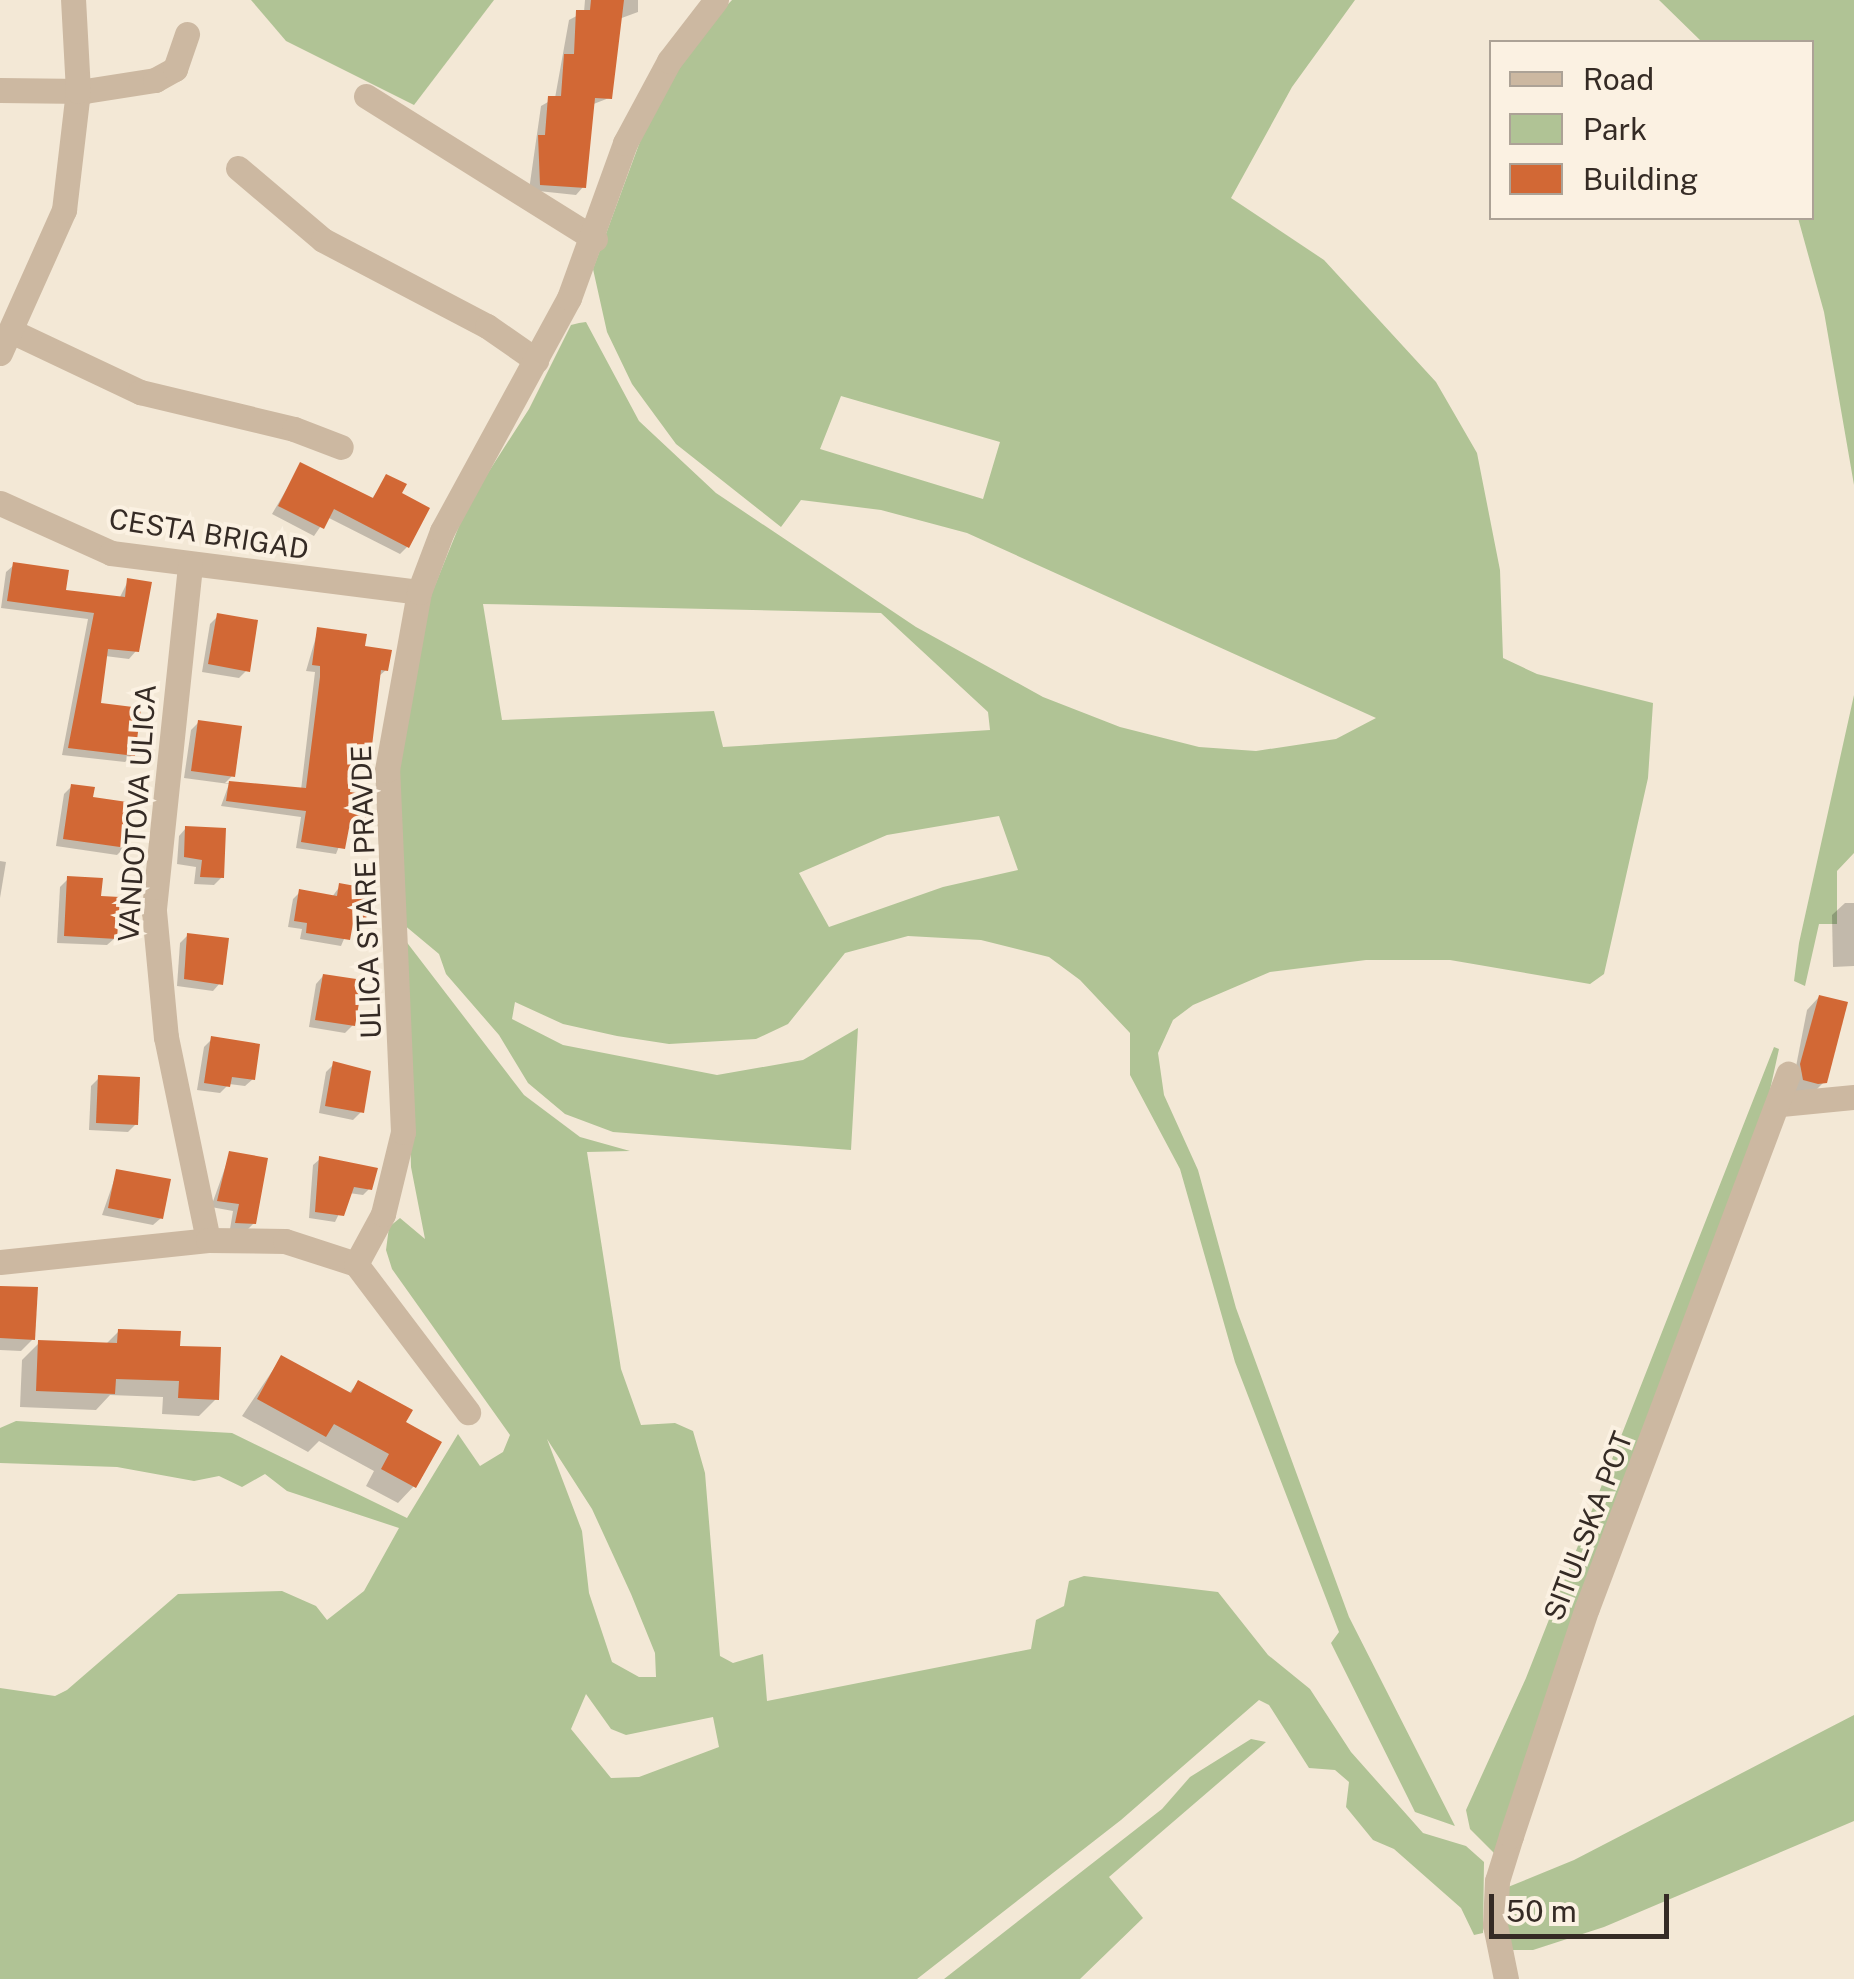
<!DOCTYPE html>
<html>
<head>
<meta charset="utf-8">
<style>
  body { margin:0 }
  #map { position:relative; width:1854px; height:1979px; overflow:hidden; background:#f3e8d6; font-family:"Public Sans",sans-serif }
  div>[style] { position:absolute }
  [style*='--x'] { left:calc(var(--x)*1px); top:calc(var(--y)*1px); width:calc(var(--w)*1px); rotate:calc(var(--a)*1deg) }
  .green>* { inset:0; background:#b0c395 }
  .shadow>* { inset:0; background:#0003 }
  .building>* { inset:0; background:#d26835 }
  .street>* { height:25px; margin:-12.5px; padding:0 12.5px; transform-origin:12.5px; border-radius:12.5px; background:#ccb8a1 }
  span { translate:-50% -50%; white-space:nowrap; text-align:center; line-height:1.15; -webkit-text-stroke:8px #fbf1e2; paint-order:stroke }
  .street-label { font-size:28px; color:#352b25 }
  .legend { position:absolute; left:1489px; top:40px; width:325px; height:180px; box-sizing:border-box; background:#fbf1e2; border:2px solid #aca296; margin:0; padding:12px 18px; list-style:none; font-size:30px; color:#352b25 }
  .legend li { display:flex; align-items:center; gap:20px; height:50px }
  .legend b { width:50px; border:2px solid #aca296 }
  .scale { position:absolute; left:1489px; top:1894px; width:180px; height:45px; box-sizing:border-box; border:5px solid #352b25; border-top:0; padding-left:12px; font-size:30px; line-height:35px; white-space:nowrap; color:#352b25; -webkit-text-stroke:8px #fbf1e2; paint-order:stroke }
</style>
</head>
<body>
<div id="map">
  <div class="green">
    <i style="clip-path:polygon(251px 0,494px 0,414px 105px,286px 41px)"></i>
    <i style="clip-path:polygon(evenodd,732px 0,1355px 0,1292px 87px,1231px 198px,1324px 260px,1436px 382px,1477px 453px,1500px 570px,1503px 658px,1537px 674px,1653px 703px,1648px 778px,1604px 974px,1590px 984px,1450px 960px,1366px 960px,1270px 972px,1193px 1005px,1173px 1020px,1158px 1053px,1164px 1095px,1198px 1170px,1236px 1308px,1349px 1617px,1455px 1826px,1415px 1812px,1331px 1643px,1339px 1632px,1235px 1362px,1180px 1169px,1130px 1075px,1130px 1033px,1080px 980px,1049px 957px,981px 940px,908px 936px,845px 953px,788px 1024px,756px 1039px,669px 1044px,617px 1036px,563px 1024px,515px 1002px,512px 1019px,563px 1045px,717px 1075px,803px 1060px,858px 1028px,851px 1150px,613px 1132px,565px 1114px,528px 1083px,499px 1035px,446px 974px,439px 954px,403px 924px,394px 763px,429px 600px,468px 504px,529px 409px,571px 325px,579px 323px,586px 322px,639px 421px,716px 493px,916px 627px,1043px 697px,1120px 727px,1199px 747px,1256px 751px,1336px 739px,1376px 718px,967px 533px,881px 510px,801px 500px,781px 527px,676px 444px,632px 384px,607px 332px,593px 269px,652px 109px,700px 34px,732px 0,841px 396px,1000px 442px,983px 499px,820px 449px,841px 396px,732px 0,483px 604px,881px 613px,988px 712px,990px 730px,723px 747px,714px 711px,502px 720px,483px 604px,732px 0,999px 816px,1018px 870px,943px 887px,829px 927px,799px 873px,887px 835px,999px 816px)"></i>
    <i style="clip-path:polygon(1659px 0,1854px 0,1854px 485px,1824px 312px,1798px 218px,1812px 218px,1812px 42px,1702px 42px)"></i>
    <i style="clip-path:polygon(1854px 695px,1854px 853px,1837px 871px,1837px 924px,1819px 924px,1805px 986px,1794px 981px,1799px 943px)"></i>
    <i style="clip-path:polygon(evenodd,405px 940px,524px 1095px,580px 1137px,630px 1151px,587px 1152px,621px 1369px,641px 1425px,675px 1423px,693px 1431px,705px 1473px,720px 1656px,733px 1663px,763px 1654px,767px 1701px,1031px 1649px,1036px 1620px,1064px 1606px,1069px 1581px,1084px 1576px,1218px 1592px,1268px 1655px,1310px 1689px,1351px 1752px,1423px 1833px,1466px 1846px,1484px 1862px,1483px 1933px,1474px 1935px,1461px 1908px,1394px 1849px,1373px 1840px,1346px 1807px,1349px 1782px,1335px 1770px,1309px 1768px,1269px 1705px,1259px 1700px,1121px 1820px,917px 1979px,0 1979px,0 1688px,55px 1696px,67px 1690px,178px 1594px,282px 1591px,316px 1606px,327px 1620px,364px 1591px,399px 1528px,287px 1491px,265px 1474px,242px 1487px,219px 1476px,194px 1481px,117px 1467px,0 1463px,0 1428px,16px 1421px,232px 1433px,407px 1518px,458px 1434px,480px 1466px,503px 1452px,510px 1435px,392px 1269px,386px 1250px,389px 1227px,400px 1218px,425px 1239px,411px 1167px,405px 940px,547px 1439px,592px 1509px,631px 1594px,655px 1653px,656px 1677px,639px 1677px,612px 1662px,589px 1593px,582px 1531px,547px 1439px,405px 940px,586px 1694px,611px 1729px,626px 1735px,713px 1717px,719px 1747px,639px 1777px,611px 1778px,571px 1729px,586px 1694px)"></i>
    <i style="clip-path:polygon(1774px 1047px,1779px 1049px,1768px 1099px,1495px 1854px,1470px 1829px,1466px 1810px,1526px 1678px)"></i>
    <i style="clip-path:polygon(1854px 1715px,1854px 1821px,1604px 1927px,1533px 1950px,1510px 1950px,1503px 1920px,1508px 1887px,1574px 1860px)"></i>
    <i style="clip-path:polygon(1251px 1739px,1266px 1742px,1109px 1877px,1143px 1918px,1080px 1979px,944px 1979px,1162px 1809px,1190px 1777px)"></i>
  </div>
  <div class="shadow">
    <i style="clip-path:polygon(585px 0,638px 0,638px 12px,619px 19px,609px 98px,591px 105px,583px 187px,576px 195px,529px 190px,541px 106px,555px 98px,569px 20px,584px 12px)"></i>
    <i style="clip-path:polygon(301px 465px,371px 500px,387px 477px,399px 494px,407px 547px,400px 554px,327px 517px,314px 536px,272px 514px)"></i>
    <i style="clip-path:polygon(14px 565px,64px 592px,119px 599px,128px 581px,136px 651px,129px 659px,105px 656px,98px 705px,132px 755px,125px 762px,62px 755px,88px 619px,1px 608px,6px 572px)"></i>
    <i style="clip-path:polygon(218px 616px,247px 670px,239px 678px,202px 672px,210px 624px)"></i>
    <i style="clip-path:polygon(318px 630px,363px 648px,386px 670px,379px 676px,370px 745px,353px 751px,347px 794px,363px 825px,346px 829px,336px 854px,296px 848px,301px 817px,221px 806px,229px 784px,184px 778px,191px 730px,199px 722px,232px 776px,225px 783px,301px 790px,315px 672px,306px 671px)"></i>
    <i style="clip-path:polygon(72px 786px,90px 799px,125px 847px,117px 855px,56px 846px,64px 794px)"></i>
    <i style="clip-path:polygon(186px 828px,222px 877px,214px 885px,194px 884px,196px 867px,177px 864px,179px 836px)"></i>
    <i style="clip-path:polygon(0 861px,6px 862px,0 898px)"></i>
    <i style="clip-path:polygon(68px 879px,99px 898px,115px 938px,107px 945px,57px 943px,60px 887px)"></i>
    <i style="clip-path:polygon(340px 886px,364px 919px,350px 925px,341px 946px,300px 939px,302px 929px,288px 927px,293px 899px,300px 892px,332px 897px)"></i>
    <i style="clip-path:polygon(1845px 903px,1854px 903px,1854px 966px,1833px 967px,1832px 915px)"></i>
    <i style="clip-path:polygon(188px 935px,220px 983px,213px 991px,177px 986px,180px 943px)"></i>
    <i style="clip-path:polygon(323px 976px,353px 1025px,345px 1033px,309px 1027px,316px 984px)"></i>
    <i style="clip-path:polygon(1819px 997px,1824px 1082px,1812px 1094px,1791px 1092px,1807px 1010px)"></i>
    <i style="clip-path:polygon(212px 1039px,253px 1079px,245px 1086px,229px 1084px,220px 1093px,197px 1090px,204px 1047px)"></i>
    <i style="clip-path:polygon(334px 1064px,361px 1112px,353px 1120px,319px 1113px,326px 1072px)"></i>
    <i style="clip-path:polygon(99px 1078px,136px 1124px,128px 1132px,89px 1130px,91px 1086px)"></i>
    <i style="clip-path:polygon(230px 1154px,254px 1223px,247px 1230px,230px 1229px,233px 1211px,211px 1207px)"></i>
    <i style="clip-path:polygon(320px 1159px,370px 1188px,363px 1195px,349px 1193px,335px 1222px,309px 1218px,313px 1165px)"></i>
    <i style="clip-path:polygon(117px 1172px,161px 1218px,153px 1225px,102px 1215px)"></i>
    <i style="clip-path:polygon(0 1288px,33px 1339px,21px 1351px,0 1350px)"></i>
    <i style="clip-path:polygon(119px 1331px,178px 1348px,216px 1399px,199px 1416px,162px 1414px,163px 1397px,110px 1395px,96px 1410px,20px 1407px,22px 1360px,39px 1343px,105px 1345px)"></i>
    <i style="clip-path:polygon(281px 1358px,348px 1394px,358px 1383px,403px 1423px,414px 1486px,398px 1503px,366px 1486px,374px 1471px,319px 1441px,308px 1452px,242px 1416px)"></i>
  </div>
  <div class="building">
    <i style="clip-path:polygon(591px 0,624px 0,612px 99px,595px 98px,586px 188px,540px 185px,538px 135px,545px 135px,548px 96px,561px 96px,564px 54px,574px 54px,576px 10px,590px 10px)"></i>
    <i style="clip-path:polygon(300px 462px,373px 498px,386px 474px,407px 484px,402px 493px,430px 508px,409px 548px,334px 509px,324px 529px,278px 506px)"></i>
    <i style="clip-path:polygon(13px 562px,69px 570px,66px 590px,125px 597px,127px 578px,152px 582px,139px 652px,108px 649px,101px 703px,141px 708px,135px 756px,68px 748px,94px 613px,7px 601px)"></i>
    <i style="clip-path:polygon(217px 613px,258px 620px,250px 672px,208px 664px)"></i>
    <i style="clip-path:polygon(317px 627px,367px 634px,365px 646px,392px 650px,388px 671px,381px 670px,372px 746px,356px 745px,350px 792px,371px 795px,366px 826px,350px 823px,345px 849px,301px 842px,306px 811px,226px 801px,229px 781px,306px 788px,320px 677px,320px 666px,312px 665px)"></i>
    <i style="clip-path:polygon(198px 720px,242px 726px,235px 777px,191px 771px)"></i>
    <i style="clip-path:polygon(71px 784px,95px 787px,93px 797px,134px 803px,127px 848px,63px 839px)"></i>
    <i style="clip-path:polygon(185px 826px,226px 828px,224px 878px,200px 877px,202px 860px,184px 857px)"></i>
    <i style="clip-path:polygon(67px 876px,103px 878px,101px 896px,120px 897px,117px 939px,64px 936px)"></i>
    <i style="clip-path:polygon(339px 883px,372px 889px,366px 920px,354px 918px,350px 940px,306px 933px,307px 923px,294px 921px,299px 889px,337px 896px)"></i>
    <i style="clip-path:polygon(187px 933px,229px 938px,223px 985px,184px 979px)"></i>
    <i style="clip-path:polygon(323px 974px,363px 980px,355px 1026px,315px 1020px)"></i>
    <i style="clip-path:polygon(1819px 995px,1848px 1002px,1827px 1083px,1818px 1084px,1803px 1080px,1800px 1064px)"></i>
    <i style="clip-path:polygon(211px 1036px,260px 1044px,255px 1080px,232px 1077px,230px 1087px,204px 1083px)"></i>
    <i style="clip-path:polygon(333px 1061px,371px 1071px,364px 1113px,325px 1106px)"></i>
    <i style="clip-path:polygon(98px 1075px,140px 1077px,138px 1125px,96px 1123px)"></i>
    <i style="clip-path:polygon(229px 1151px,268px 1158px,256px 1224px,235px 1223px,239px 1204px,217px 1201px)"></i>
    <i style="clip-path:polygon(319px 1156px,378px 1168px,372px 1190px,354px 1187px,344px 1216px,315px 1212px)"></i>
    <i style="clip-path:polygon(116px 1169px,171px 1179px,163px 1219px,108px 1208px)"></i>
    <i style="clip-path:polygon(0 1286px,38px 1287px,35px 1340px,0 1338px)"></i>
    <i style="clip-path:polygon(118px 1329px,181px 1331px,180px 1346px,221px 1347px,219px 1400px,178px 1398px,179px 1381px,116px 1379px,115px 1394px,36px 1391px,38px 1340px,117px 1343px)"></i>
    <i style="clip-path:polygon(281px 1355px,351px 1393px,358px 1380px,413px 1410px,406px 1422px,442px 1442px,416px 1488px,381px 1469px,389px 1454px,334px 1424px,326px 1437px,257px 1399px)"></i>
  </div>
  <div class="street">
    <i style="--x:0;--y:90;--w:85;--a:0.7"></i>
    <i style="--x:85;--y:91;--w:71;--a:-8.9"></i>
    <i style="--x:155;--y:80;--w:23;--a:-29"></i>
    <i style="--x:175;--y:69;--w:37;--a:-71"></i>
    <i style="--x:366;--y:96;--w:270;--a:32"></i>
    <i style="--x:238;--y:168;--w:111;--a:40.3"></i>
    <i style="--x:323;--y:240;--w:185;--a:27.7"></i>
    <i style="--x:487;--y:326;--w:60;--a:34.8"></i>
    <i style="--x:11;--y:331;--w:143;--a:25.3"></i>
    <i style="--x:140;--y:392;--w:158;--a:13.5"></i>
    <i style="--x:294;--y:429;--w:50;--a:21"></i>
    <i style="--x:0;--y:353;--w:157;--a:-65.9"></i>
    <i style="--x:64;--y:210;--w:120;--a:-83.3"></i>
    <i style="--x:78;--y:91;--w:91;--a:-93.1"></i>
    <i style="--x:0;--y:503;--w:122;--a:24.2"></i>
    <i style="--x:111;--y:553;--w:310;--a:7.2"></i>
    <i style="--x:190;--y:566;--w:347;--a:96"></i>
    <i style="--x:154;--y:911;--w:127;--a:84.6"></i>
    <i style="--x:166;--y:1037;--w:207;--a:78.3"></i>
    <i style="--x:1781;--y:1104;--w:73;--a:-5.5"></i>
    <i style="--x:0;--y:1262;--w:209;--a:-6"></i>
    <i style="--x:208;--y:1240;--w:77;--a:0.7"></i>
    <i style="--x:285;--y:1241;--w:75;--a:17.9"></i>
    <i style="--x:356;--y:1264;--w:186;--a:52.9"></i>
    <i style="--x:356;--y:1264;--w:57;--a:-61.6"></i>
    <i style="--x:383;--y:1214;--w:84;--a:-76.3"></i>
    <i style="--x:403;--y:1132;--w:362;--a:-92.5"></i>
    <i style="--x:387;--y:770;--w:181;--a:-79.8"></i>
    <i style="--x:419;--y:592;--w:65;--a:-69.3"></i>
    <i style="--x:442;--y:531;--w:265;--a:-61.4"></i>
    <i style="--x:569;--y:298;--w:165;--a:-70.1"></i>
    <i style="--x:625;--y:143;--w:93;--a:-61.8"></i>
    <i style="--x:669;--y:61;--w:77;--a:-52.4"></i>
    <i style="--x:1506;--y:1979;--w:55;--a:-101.5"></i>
    <i style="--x:1495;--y:1925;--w:44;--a:-87.4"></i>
    <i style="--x:1497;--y:1881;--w:47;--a:-72.7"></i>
    <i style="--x:1511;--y:1836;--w:240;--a:-71.6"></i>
    <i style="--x:1587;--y:1608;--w:571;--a:-69.37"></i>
  </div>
  <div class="street-label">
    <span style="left:209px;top:534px;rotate:9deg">CESTA BRIGAD</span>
    <span style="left:137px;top:813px;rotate:-86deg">VANDOTOVA ULICA</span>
    <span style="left:366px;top:892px;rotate:-92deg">ULICA STARE PRAVDE</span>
    <span style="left:1588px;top:1526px;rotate:-69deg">SITULSKA POT</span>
  </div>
  <ul class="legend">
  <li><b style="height:12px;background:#ccb8a1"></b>Road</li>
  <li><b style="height:28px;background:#b0c395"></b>Park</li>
  <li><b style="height:28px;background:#d26835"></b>Building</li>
  </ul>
  <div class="scale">50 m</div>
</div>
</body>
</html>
